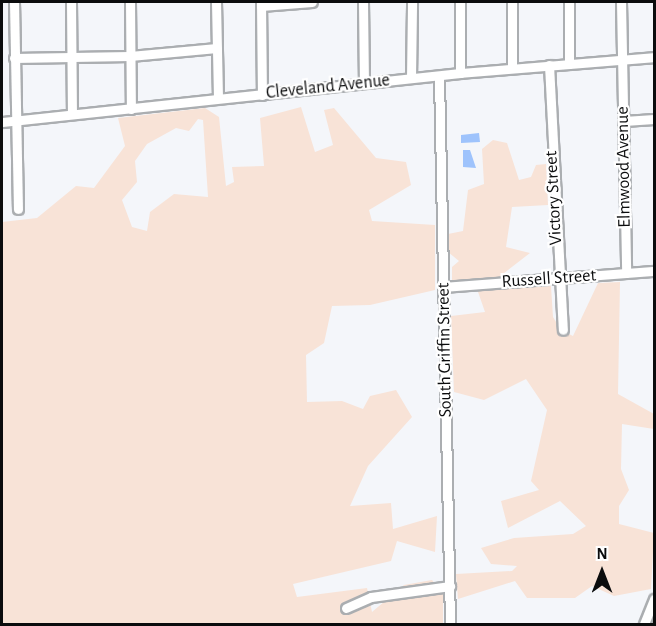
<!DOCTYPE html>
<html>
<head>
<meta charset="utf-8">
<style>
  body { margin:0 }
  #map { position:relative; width:656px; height:626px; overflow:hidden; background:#f4f6fa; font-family:"Alegreya Sans",sans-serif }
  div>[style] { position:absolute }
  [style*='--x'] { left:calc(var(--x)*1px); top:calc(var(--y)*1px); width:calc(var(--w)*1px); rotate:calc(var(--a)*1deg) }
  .green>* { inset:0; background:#f8e3d7 }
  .building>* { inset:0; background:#9ec3fc }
  .roads { filter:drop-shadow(2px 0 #abaeb1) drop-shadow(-2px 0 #abaeb1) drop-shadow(0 2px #abaeb1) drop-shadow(0 -2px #abaeb1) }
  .minor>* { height:9px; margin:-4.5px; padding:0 4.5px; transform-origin:4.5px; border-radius:4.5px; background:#fff }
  span { translate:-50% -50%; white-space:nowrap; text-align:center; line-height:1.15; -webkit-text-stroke:4.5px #fff; paint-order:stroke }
  .street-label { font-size:18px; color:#0b0c0d }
  .frame { position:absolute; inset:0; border:3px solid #0b0c0d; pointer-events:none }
  .north { position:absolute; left:572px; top:542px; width:60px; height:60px; -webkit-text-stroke:4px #fff; paint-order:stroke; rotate:0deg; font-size:16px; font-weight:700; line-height:24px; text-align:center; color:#0b0c0d }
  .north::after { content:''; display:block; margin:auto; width:21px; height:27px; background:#0b0c0d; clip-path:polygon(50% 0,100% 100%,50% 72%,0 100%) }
</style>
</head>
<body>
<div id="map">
  <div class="green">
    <i style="clip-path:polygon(evenodd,301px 107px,315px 152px,333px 145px,324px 110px,334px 108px,376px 158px,406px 162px,411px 185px,369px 210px,372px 221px,435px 225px,435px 290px,370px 305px,332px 306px,324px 343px,306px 355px,307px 402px,342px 401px,363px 409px,370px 396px,396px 390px,412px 417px,368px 466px,350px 506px,391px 503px,393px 529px,437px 516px,435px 552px,397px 541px,391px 561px,293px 584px,297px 597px,367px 588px,372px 612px,404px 585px,432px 580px,443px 593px,443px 624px,2px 624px,2px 222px,37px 218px,76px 186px,94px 188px,125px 146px,118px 118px,205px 108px,219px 117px,226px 186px,234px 182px,232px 167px,264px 166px,260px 118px,301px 107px,198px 119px,203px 120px,208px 197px,174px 194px,150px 212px,147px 231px,132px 227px,122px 200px,137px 182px,135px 161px,147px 144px,176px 128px,189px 131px,198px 119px)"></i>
    <i style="clip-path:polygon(493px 140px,507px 143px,519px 180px,531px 177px,536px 165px,546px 164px,548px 205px,512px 207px,506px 247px,530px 253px,499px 277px,452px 281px,452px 267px,459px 261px,448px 252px,448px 234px,463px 231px,468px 190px,484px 184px,482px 149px)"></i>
    <i style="clip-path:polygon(620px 282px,618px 394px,654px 414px,654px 429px,622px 424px,621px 469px,629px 490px,619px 506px,619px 524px,654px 533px,651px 589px,614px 596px,592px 586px,575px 598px,527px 598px,515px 581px,458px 599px,456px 574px,512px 571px,517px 566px,491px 564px,481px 548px,514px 538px,573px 534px,586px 526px,560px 501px,508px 528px,501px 501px,539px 490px,531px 481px,547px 410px,526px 379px,484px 400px,454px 392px,451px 316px,485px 312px,477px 289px,551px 286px,553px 317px,561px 330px,573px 336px,598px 283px)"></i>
  </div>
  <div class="building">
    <i style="clip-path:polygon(479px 133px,480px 142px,461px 143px,461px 135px)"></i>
    <i style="clip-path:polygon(463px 150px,470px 150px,476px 168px,463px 167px)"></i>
  </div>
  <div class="roads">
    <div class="minor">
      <i style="--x:14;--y:2;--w:207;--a:88.9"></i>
      <i style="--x:71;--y:2;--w:112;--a:89.5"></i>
      <i style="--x:130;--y:2;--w:107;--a:89.5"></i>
      <i style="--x:216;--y:2;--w:96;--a:88.8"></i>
      <i style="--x:261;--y:2;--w:93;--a:89.4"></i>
      <i style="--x:363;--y:2;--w:81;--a:89.3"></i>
      <i style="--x:460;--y:2;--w:71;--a:90"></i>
      <i style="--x:569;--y:2;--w:62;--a:90"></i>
      <i style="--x:621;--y:2;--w:271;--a:88.9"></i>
      <i style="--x:261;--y:6;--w:51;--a:-4.5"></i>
      <i style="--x:14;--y:58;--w:116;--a:-1"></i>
      <i style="--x:130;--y:56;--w:87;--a:-5.3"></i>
      <i style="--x:549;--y:65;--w:265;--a:87"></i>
      <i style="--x:512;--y:68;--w:66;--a:-90"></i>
      <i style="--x:439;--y:76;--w:548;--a:88.85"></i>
      <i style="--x:411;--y:78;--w:76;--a:-89.2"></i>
      <i style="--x:624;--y:121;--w:30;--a:-4"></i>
      <i style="--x:2;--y:122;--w:461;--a:-6.1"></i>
      <i style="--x:460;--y:73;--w:195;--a:-4.7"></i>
      <i style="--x:444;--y:287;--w:211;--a:-4.4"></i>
      <i style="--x:346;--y:608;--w:27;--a:-24"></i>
      <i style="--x:371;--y:597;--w:80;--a:-7.9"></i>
      <i style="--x:644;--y:624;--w:27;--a:-68"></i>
    </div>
  </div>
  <div class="street-label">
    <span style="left:328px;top:87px;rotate:-6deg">Cleveland Avenue</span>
    <span style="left:624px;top:167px;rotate:-91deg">Elmwood Avenue</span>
    <span style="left:554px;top:198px;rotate:-93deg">Victory Street</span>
    <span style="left:549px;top:279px;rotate:-4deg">Russell Street</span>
    <span style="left:445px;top:350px;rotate:-91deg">South Griffin Street</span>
  </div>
  <div class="frame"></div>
  <div class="north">N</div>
</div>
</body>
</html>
